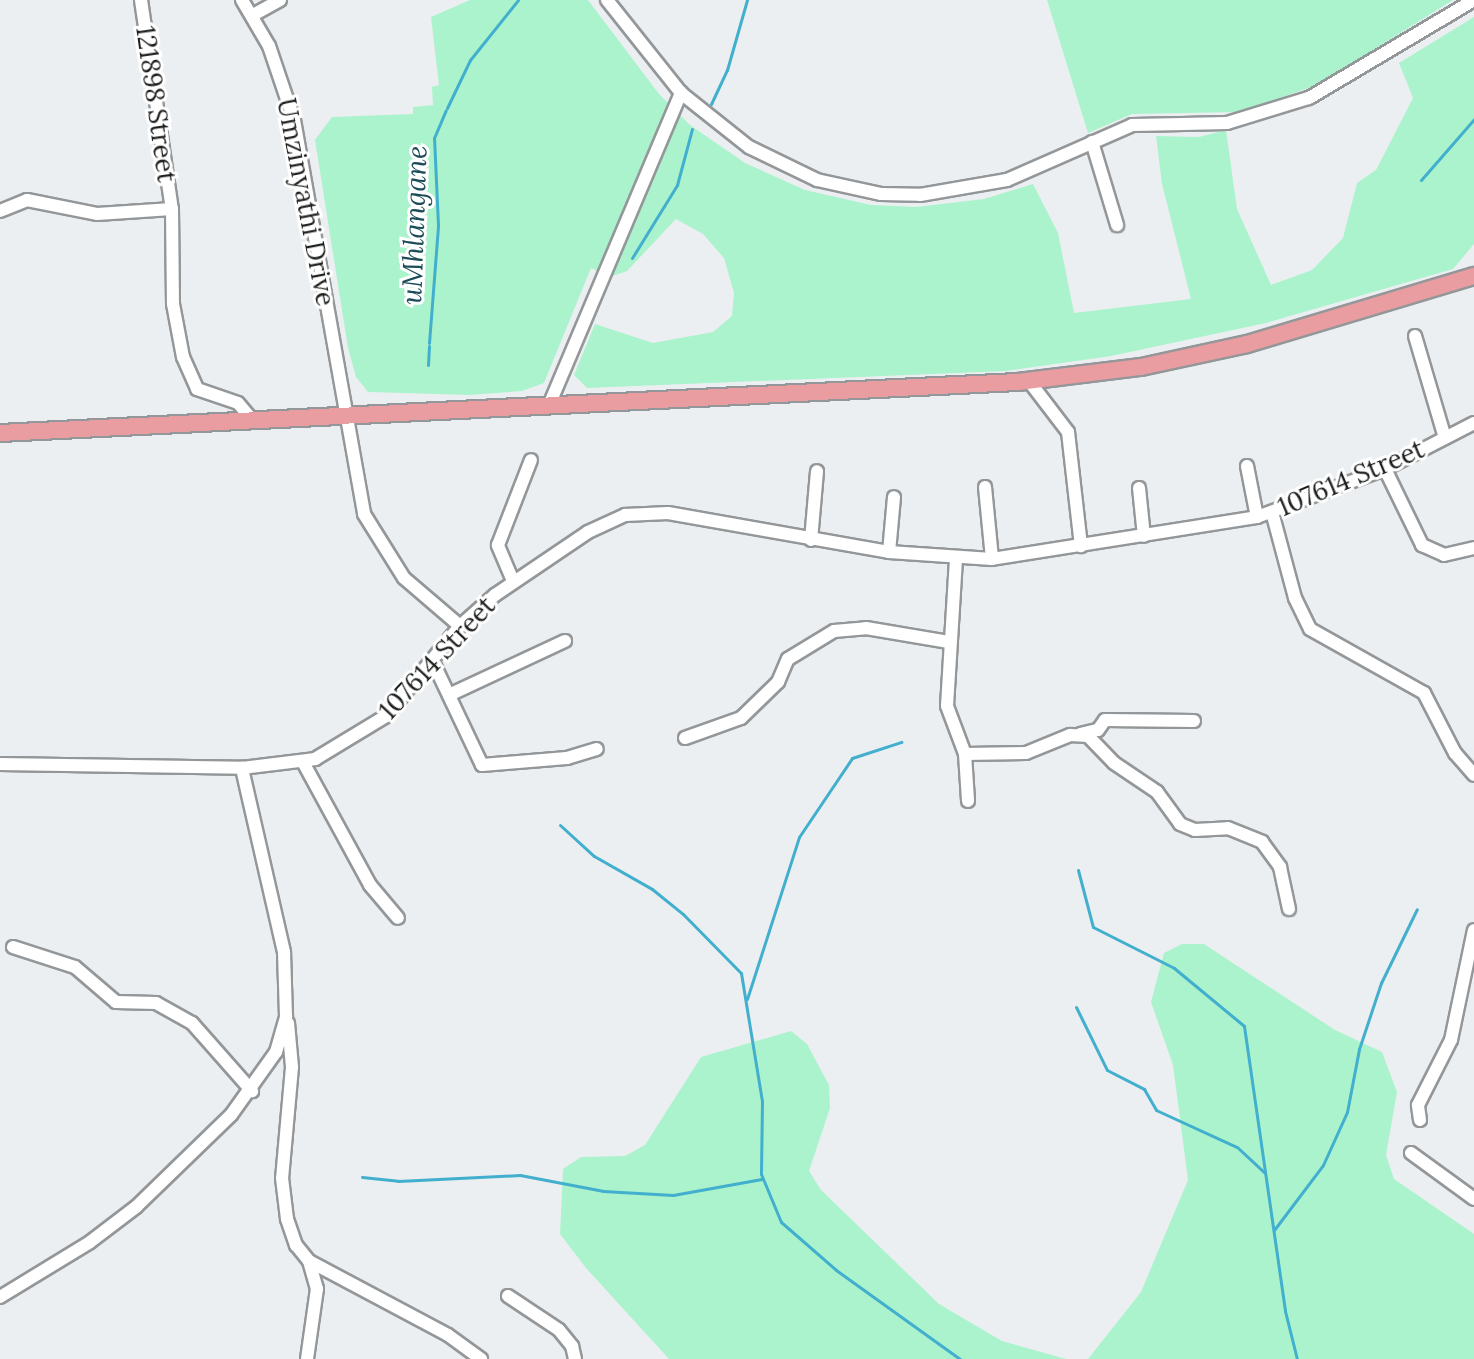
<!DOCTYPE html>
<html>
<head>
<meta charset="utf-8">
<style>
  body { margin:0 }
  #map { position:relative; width:1474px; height:1359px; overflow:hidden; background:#eceff1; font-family:Lora,serif }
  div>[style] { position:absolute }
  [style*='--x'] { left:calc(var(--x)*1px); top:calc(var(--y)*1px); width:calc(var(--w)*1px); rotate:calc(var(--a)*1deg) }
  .green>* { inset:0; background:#abf3cd }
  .stream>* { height:3px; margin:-1.5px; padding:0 1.5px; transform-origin:1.5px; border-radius:1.5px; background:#41afcd }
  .roads { filter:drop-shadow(2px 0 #949799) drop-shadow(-2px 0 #949799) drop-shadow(0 2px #949799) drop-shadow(0 -2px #949799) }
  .minor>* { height:12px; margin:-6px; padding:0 6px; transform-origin:6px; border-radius:6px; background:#fff }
  .major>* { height:16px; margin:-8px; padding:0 8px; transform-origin:8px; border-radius:8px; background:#ea9da1 }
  span { translate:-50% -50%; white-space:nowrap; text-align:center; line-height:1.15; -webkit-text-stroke:6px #fff; paint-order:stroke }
  .street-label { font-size:26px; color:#1c1d1d }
  .water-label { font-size:28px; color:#1e4d5a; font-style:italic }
</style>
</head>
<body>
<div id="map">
  <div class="green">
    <i style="clip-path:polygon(470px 0,588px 0,659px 94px,690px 125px,745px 163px,805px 190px,871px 205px,916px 207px,984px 199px,1033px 184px,1058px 233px,1074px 313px,1191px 299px,1162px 184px,1156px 136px,1199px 137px,1226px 130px,1237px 209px,1271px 285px,1312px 270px,1343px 238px,1357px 183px,1376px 170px,1413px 98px,1399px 63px,1474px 17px,1474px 244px,1453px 269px,1266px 323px,1111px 356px,1006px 371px,587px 388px,574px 375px,595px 324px,653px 343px,713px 332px,732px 316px,734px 293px,724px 258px,703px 234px,676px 219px,627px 271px,610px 277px,591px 268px,544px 383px,522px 391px,469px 395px,368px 392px,356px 377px,348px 348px,315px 140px,332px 117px,413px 114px,413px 107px,433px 105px,432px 87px,439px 85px,431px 17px)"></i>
    <i style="clip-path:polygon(1047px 0,1453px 0,1317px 85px,1239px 112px,1132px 114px,1088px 133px)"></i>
    <i style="clip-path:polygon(1182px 944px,1204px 944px,1335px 1030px,1382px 1052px,1397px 1092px,1386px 1155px,1394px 1179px,1474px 1234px,1474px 1359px,1088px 1359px,1141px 1292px,1188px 1180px,1173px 1065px,1151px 1002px,1164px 953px)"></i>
    <i style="clip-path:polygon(791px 1031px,807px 1044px,829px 1085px,830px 1108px,809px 1171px,821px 1190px,939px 1304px,1002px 1341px,1066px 1359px,669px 1359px,586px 1268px,560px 1234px,563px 1169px,581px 1157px,625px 1156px,645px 1145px,701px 1057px)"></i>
  </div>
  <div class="stream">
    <i style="--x:711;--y:104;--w:38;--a:-65"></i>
    <i style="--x:727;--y:70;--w:73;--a:-74.1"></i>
    <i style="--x:447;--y:108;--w:53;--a:-64.4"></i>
    <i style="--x:470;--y:60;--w:77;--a:-51.3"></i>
    <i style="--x:1421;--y:180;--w:81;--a:-49"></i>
    <i style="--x:632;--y:258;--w:86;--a:-58.3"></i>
    <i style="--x:677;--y:185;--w:58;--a:-75"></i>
    <i style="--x:429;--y:343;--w:118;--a:-85.6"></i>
    <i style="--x:438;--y:225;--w:87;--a:-92.6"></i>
    <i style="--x:434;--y:138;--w:30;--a:-67"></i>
    <i style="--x:428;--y:365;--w:19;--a:-87"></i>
    <i style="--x:560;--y:825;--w:46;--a:42.4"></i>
    <i style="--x:594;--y:856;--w:67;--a:29.6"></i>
    <i style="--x:652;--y:889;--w:40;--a:39"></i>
    <i style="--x:683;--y:914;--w:83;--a:45.5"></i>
    <i style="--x:741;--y:973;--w:130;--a:80.7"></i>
    <i style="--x:762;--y:1101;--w:73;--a:90.8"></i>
    <i style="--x:761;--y:1174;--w:52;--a:67.4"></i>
    <i style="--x:781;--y:1222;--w:73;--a:41.1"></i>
    <i style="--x:836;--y:1270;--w:153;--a:35.7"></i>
    <i style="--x:1078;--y:870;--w:59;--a:75.3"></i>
    <i style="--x:1093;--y:927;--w:91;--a:26.8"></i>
    <i style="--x:1174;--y:968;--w:91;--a:39.6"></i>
    <i style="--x:1244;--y:1026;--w:288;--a:81.8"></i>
    <i style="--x:1285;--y:1311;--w:49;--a:76"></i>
    <i style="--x:747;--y:999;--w:170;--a:-72.2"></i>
    <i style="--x:799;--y:837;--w:95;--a:-56.1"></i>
    <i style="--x:852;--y:758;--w:52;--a:-18.1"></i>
    <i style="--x:1076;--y:1007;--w:70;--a:63.8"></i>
    <i style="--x:1107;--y:1070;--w:42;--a:27.2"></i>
    <i style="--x:1144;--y:1089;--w:24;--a:60"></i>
    <i style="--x:1156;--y:1110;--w:89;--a:24.6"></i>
    <i style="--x:1237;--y:1147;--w:38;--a:43"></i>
    <i style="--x:362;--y:1177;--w:36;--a:6"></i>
    <i style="--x:398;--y:1181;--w:122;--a:-2.8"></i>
    <i style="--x:520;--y:1175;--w:85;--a:10.9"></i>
    <i style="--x:603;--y:1191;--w:70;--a:3.3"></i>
    <i style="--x:673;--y:1195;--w:90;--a:-10.2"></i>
    <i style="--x:1274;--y:1230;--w:81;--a:-53"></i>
    <i style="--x:1323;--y:1165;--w:58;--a:-65.6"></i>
    <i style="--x:1347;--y:1112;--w:64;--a:-79.2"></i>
    <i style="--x:1359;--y:1049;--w:70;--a:-71.6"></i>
    <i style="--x:1381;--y:983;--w:82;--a:-64.1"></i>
  </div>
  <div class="roads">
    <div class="minor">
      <i style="--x:141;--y:0;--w:211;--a:81.6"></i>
      <i style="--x:172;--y:209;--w:95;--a:89.4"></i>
      <i style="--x:173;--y:304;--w:54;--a:79.3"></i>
      <i style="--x:183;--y:357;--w:35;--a:66"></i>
      <i style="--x:197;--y:389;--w:43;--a:18.9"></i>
      <i style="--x:238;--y:403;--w:23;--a:50"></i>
      <i style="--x:242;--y:0;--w:53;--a:59.6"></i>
      <i style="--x:269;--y:46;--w:78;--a:71.3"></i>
      <i style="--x:294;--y:120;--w:400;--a:79.9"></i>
      <i style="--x:364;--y:514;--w:75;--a:58"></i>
      <i style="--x:404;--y:578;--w:74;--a:40.6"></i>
      <i style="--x:607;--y:0;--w:119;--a:51.5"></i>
      <i style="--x:681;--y:93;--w:87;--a:38.5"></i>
      <i style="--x:749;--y:147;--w:76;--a:25.9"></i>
      <i style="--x:817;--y:180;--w:66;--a:12.3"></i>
      <i style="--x:881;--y:194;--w:39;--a:1"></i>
      <i style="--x:920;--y:195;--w:88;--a:-9.8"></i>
      <i style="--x:1007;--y:180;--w:137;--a:-23.7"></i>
      <i style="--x:1132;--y:125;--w:95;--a:-1.2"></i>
      <i style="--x:1227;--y:123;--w:86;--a:-17"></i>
      <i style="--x:1309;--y:98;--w:192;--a:-30.7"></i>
      <i style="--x:253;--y:15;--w:31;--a:-29"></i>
      <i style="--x:1092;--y:142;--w:87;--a:73.2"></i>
      <i style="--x:0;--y:211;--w:29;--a:-22"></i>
      <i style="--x:27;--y:200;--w:71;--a:11.3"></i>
      <i style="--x:97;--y:214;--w:75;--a:-3.8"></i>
      <i style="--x:1415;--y:336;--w:106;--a:73.6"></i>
      <i style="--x:1029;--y:381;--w:64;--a:52.6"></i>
      <i style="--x:1068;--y:432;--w:115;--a:83.5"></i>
      <i style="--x:550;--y:403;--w:337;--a:-67.1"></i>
      <i style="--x:1247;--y:466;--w:52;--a:78.9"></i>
      <i style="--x:1385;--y:469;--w:85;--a:64"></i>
      <i style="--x:1422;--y:545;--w:24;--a:24"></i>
      <i style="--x:1444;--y:555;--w:31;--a:-13"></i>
      <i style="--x:985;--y:487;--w:72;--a:84.4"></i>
      <i style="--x:1139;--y:488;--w:48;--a:84.1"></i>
      <i style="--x:1272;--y:512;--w:89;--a:75"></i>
      <i style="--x:1295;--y:598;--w:34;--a:64"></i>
      <i style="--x:1310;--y:629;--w:131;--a:29.3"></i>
      <i style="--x:1424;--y:693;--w:68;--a:62.7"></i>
      <i style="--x:1455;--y:753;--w:29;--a:49"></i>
      <i style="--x:811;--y:540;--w:69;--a:-85"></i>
      <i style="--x:889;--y:552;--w:55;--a:-84.8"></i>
      <i style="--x:956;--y:559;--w:147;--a:93.5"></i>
      <i style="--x:947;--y:706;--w:51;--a:69.4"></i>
      <i style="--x:965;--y:754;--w:47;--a:86.3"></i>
      <i style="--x:513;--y:581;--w:39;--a:-113"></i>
      <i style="--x:498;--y:545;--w:91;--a:-68.8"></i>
      <i style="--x:433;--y:662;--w:114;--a:64.6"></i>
      <i style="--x:482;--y:765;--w:85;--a:-4.7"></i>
      <i style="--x:567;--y:758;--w:31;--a:-17"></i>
      <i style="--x:449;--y:695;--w:128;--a:-25"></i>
      <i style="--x:1080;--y:734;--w:18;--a:-13"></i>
      <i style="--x:1098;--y:730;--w:12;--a:-55"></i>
      <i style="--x:1105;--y:720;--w:89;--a:0.6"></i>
      <i style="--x:685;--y:738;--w:59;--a:-19.7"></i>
      <i style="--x:741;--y:718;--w:52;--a:-44.2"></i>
      <i style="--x:778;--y:682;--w:25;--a:-67"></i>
      <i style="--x:788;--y:659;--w:54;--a:-31.3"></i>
      <i style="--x:834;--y:631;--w:32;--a:-5"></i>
      <i style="--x:866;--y:628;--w:84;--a:9.6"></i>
      <i style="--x:965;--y:754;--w:61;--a:-0.9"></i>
      <i style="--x:1026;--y:753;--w:48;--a:-22.2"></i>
      <i style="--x:1070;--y:735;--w:18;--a:3"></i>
      <i style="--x:1088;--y:736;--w:37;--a:46"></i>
      <i style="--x:1114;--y:763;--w:52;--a:34"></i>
      <i style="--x:1157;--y:792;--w:39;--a:54"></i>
      <i style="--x:1180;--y:824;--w:16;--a:22"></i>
      <i style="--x:1195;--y:830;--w:33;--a:-3"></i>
      <i style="--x:1228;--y:828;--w:37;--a:22"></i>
      <i style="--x:1262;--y:842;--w:31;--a:54"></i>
      <i style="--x:1280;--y:867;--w:43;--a:77.9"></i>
      <i style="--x:303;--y:762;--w:140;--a:61.4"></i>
      <i style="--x:370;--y:885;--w:43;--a:49.7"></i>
      <i style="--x:0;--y:764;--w:242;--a:0.9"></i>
      <i style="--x:242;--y:768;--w:74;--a:-7"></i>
      <i style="--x:315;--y:759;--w:83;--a:-31.2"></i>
      <i style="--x:386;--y:716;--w:117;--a:-50.6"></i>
      <i style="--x:460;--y:626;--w:47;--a:-41.5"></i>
      <i style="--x:495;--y:595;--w:112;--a:-34.1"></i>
      <i style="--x:588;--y:532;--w:41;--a:-24.7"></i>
      <i style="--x:625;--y:515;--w:43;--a:-2.7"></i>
      <i style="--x:668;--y:513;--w:224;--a:10"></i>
      <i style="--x:889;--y:552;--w:103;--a:3.9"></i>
      <i style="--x:992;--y:559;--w:268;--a:-9"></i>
      <i style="--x:1257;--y:517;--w:137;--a:-20.6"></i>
      <i style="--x:1385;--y:469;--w:100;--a:-27.3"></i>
      <i style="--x:13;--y:947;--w:65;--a:17.9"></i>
      <i style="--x:75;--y:967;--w:54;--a:40.5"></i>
      <i style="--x:116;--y:1002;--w:40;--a:1.4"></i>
      <i style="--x:156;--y:1003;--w:41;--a:29.1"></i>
      <i style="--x:192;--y:1023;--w:91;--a:48.6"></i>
      <i style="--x:288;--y:1023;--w:44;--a:84.8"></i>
      <i style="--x:292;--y:1067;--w:111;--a:95.1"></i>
      <i style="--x:282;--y:1178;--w:41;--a:83"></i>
      <i style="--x:287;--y:1219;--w:28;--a:71"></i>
      <i style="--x:296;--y:1245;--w:21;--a:51"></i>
      <i style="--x:309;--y:1261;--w:157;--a:28"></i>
      <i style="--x:448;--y:1335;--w:41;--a:36"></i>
      <i style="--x:1420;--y:1120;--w:15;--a:-98"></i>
      <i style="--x:1418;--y:1105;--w:73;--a:-63.1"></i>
      <i style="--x:1451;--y:1040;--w:112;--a:-78.2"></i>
      <i style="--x:1411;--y:1153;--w:78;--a:36.1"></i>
      <i style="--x:508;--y:1296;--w:61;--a:33.7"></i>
      <i style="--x:559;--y:1330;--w:21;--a:51"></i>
      <i style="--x:572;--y:1346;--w:13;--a:77"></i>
      <i style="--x:0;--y:1297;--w:105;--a:-31.4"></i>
      <i style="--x:90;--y:1242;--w:58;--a:-37.3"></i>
      <i style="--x:136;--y:1207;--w:132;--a:-44.1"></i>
      <i style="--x:231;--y:1115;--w:77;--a:-54.5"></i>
      <i style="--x:276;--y:1052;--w:37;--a:-74"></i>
      <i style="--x:286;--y:1016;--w:64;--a:-91.8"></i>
      <i style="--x:284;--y:952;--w:189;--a:-102.9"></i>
      <i style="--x:307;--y:1359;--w:71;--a:-81.9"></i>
      <i style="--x:317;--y:1289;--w:29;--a:-106"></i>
    </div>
    <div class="major">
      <i style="--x:0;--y:433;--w:1019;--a:-2.87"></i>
      <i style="--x:1018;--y:382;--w:124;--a:-7"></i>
      <i style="--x:1141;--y:367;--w:108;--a:-12.2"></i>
      <i style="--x:1247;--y:344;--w:237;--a:-16.7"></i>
    </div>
  </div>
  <div class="street-label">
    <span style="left:156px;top:104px;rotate:82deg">121898 Street</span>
    <span style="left:306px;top:202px;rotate:79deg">Umzinyathi Drive</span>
    <span style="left:1351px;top:478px;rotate:-23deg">107614 Street</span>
    <span style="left:437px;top:658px;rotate:-47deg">107614 Street</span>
  </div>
  <div class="water-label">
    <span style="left:414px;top:225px;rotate:-88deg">uMhlangane</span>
  </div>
</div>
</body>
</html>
